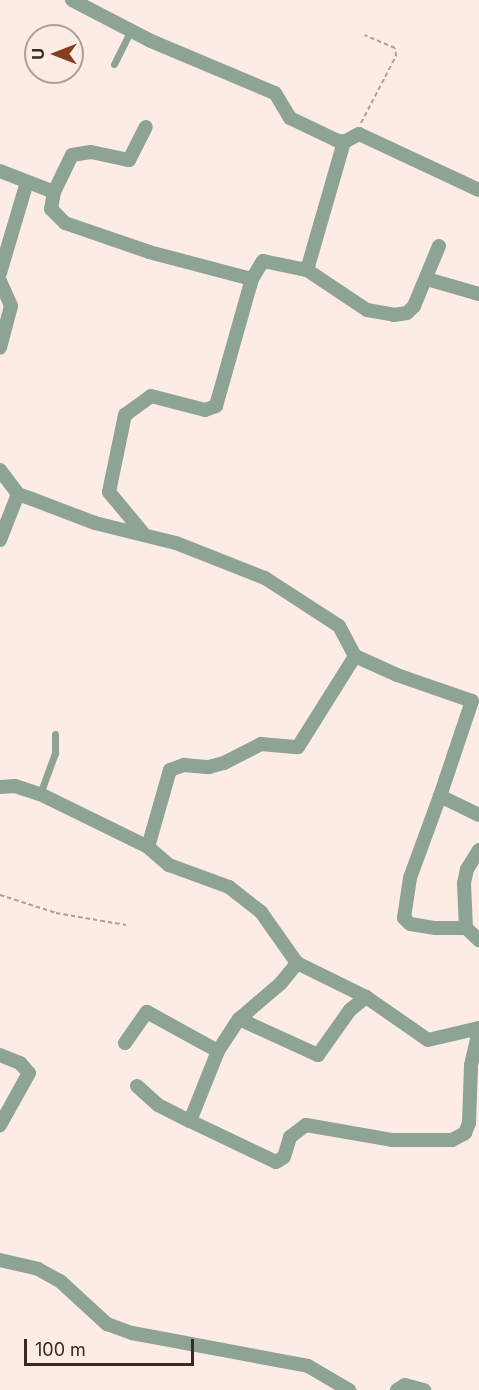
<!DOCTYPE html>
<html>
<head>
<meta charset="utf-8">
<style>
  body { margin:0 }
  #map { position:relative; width:479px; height:1390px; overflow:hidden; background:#fdece5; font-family:Inter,sans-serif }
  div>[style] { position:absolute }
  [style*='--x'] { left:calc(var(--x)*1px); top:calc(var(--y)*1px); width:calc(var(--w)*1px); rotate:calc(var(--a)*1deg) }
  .path>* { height:2px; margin-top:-1px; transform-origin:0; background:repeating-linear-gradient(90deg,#ad9e99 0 4.5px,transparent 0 7.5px) }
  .lane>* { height:7px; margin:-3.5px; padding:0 3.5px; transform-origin:3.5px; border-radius:3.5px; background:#8da394 }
  .street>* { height:14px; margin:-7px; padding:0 7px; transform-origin:7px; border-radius:7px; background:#8da394 }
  span { translate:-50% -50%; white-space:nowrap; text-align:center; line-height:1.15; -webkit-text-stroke:6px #fdece5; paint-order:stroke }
  .north { position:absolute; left:24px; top:24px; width:60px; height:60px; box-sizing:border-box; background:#fdece5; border:2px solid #ad9e99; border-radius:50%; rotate:270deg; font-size:16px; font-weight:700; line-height:24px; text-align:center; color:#352a26 }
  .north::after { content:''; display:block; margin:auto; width:21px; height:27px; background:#863e20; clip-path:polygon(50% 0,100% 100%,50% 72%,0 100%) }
  .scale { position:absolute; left:24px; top:1339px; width:170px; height:27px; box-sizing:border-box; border:3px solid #352a26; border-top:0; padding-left:8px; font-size:18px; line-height:21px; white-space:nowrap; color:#352a26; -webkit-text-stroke:4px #fdece5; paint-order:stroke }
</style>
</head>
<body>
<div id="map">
  <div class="path">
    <i style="--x:361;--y:123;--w:76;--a:-62.4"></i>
    <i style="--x:396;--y:56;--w:8;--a:-97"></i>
    <i style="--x:395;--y:48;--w:33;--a:-157"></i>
    <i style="--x:0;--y:895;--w:59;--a:17.8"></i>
    <i style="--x:56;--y:913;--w:71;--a:9.7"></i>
  </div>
  <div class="lane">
    <i style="--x:114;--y:64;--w:40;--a:-63.4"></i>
    <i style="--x:40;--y:794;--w:44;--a:-69.9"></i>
    <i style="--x:55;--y:753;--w:19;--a:-90"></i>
  </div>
  <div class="street">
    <i style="--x:72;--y:0;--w:89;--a:27.4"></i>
    <i style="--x:151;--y:41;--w:134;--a:22.8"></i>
    <i style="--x:275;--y:93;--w:29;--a:59"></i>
    <i style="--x:290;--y:118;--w:51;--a:25.6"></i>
    <i style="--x:336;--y:140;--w:8;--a:14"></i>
    <i style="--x:344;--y:142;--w:17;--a:-28"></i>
    <i style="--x:359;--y:134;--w:132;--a:25"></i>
    <i style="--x:0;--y:171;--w:58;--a:21.3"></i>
    <i style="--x:54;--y:192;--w:17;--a:100"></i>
    <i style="--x:51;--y:209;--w:20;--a:45"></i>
    <i style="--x:65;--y:223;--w:89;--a:19"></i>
    <i style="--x:149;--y:252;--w:106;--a:14.7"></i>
    <i style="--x:54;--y:192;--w:41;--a:-64.1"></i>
    <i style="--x:72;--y:155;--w:19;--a:-9"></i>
    <i style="--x:91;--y:152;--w:39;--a:12"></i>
    <i style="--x:129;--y:160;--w:37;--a:-63"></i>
    <i style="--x:307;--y:270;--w:133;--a:-73.9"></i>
    <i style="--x:0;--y:273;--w:95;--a:-73.5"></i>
    <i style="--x:427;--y:279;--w:54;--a:16.1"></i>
    <i style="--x:0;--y:281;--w:27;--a:66"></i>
    <i style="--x:11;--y:306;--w:43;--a:104.7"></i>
    <i style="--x:0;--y:470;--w:30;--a:53"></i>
    <i style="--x:18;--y:494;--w:15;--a:20"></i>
    <i style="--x:32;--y:499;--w:67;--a:20.9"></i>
    <i style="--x:95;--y:523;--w:83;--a:13.9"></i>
    <i style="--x:176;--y:543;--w:96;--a:21.5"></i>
    <i style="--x:265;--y:578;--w:88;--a:33"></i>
    <i style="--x:339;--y:626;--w:34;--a:62"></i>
    <i style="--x:355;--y:656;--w:46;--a:24.3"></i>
    <i style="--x:397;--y:675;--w:79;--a:19.1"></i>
    <i style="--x:472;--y:701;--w:100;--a:108.6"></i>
    <i style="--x:440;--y:796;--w:43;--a:26"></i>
    <i style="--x:143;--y:533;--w:53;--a:-129.7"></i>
    <i style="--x:109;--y:492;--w:79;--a:-78.3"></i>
    <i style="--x:125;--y:415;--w:32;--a:-36"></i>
    <i style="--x:151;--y:396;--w:56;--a:14.5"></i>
    <i style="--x:205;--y:410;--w:12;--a:-20"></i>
    <i style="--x:216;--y:406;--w:132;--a:-74.2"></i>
    <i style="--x:252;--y:279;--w:21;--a:-59"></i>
    <i style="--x:263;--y:261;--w:45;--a:11.6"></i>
    <i style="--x:307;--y:270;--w:72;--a:33.7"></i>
    <i style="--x:367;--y:310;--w:27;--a:10"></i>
    <i style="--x:394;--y:315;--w:13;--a:-9"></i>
    <i style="--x:407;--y:313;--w:10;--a:-45"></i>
    <i style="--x:414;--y:306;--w:65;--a:-67.4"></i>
    <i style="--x:0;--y:540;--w:49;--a:-68.6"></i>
    <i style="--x:0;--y:787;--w:15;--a:-4"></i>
    <i style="--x:15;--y:786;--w:26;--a:18"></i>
    <i style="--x:40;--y:794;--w:120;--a:26.1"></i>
    <i style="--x:148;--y:847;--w:28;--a:41"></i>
    <i style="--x:169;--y:865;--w:64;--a:20.1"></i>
    <i style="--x:229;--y:887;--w:41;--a:38"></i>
    <i style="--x:261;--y:912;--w:62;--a:54.8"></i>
    <i style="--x:440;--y:796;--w:87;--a:110.1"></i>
    <i style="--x:410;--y:878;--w:40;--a:98.5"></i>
    <i style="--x:404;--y:918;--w:8;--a:45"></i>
    <i style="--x:410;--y:924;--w:26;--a:9"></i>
    <i style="--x:436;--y:928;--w:30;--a:0"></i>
    <i style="--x:148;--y:847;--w:80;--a:-74.1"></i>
    <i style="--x:170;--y:770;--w:15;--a:-20"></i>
    <i style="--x:184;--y:765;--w:25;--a:5"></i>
    <i style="--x:209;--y:767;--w:16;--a:-15"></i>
    <i style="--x:224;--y:763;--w:42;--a:-27.2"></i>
    <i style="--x:261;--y:744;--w:37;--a:5"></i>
    <i style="--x:298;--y:747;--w:107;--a:-57.9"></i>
    <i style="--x:479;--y:850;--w:22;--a:122"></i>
    <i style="--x:467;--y:869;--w:14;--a:102"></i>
    <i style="--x:464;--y:883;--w:45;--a:87.5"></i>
    <i style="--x:466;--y:928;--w:18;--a:43"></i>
    <i style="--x:239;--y:1019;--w:87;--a:24.5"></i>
    <i style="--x:318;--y:1055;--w:55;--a:-54.6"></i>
    <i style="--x:350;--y:1010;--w:21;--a:-39"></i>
    <i style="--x:125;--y:1043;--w:38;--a:-55"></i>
    <i style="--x:147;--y:1012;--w:81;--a:28.8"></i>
    <i style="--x:0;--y:1055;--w:22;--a:22"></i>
    <i style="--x:20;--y:1063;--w:13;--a:48"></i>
    <i style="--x:29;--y:1073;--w:60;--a:119.1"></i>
    <i style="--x:137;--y:1086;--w:28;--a:42"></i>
    <i style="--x:158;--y:1105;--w:36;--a:27"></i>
    <i style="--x:190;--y:1121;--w:75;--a:-68.2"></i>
    <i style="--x:218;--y:1051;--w:38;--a:-57"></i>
    <i style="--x:239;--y:1019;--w:55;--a:-40.6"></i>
    <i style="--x:281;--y:983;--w:26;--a:-51"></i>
    <i style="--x:297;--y:963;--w:77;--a:26.2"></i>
    <i style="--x:366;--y:997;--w:75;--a:34.7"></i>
    <i style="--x:428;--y:1040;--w:52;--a:-13.2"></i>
    <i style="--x:190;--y:1121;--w:95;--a:25.5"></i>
    <i style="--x:276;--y:1162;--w:9;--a:-32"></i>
    <i style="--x:284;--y:1157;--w:21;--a:-73"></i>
    <i style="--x:290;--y:1137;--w:20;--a:-37"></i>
    <i style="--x:306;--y:1125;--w:87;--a:9.9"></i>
    <i style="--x:392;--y:1140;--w:60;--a:0"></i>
    <i style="--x:452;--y:1140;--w:15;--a:-28"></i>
    <i style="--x:465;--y:1133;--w:11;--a:-68"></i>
    <i style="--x:469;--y:1123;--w:58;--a:-88"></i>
    <i style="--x:471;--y:1065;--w:36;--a:-77"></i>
    <i style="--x:0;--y:1260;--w:39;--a:13"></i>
    <i style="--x:38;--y:1269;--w:25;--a:29"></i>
    <i style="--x:60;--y:1281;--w:64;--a:42.5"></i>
    <i style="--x:107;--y:1324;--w:27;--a:20"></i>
    <i style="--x:132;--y:1333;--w:179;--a:10.6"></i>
    <i style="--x:308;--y:1366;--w:48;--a:30.3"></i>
    <i style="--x:397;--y:1390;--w:9;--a:-32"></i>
    <i style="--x:405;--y:1385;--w:20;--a:15"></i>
  </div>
  <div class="north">U</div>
  <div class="scale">100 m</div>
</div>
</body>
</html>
